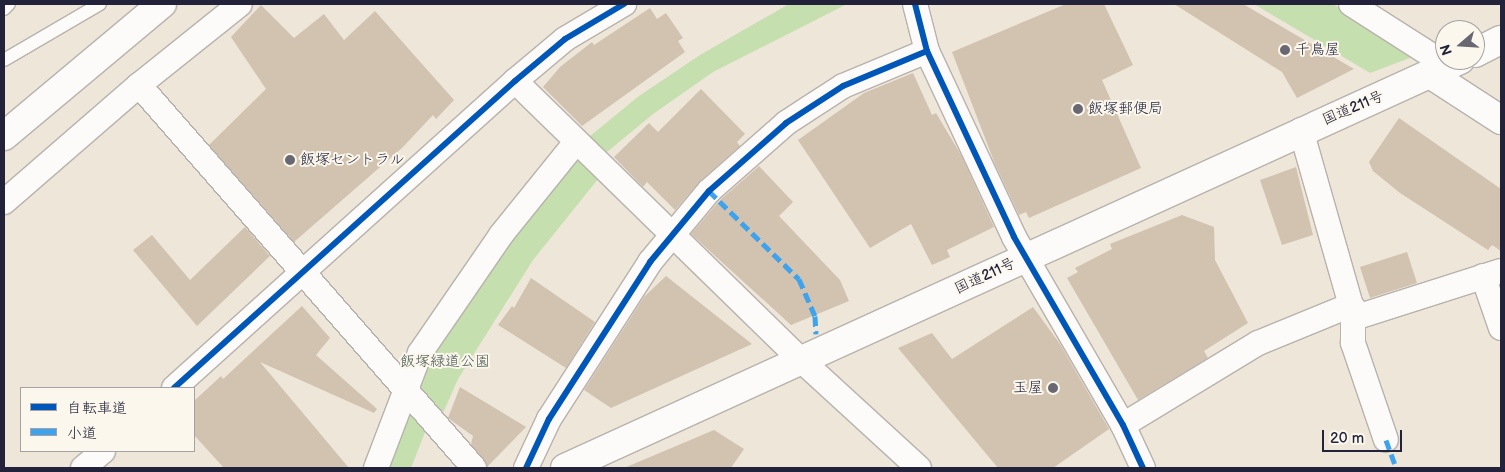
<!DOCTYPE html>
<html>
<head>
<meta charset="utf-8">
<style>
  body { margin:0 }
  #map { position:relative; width:1505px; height:472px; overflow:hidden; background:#eee6d9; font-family:"Balsamiq Sans","Klee One",sans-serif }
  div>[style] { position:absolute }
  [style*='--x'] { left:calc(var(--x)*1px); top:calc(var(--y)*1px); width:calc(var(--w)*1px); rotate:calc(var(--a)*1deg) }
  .green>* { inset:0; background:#c5dfae }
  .building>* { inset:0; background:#d1c3b0 }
  .roads { filter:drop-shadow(1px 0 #b7b2ac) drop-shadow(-1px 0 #b7b2ac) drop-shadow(0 1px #b7b2ac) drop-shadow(0 -1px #b7b2ac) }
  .service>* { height:12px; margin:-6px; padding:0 6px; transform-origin:6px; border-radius:6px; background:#fcfbf9 }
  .minor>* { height:24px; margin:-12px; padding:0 12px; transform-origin:12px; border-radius:12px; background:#fcfbf9 }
  .tertiary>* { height:28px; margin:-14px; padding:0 14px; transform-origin:14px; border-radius:14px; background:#fcfbf9 }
  .trunk>* { height:28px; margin:-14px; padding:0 14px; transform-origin:14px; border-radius:14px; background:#fcfbf9 }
  .quiet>* { height:5px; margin-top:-2.5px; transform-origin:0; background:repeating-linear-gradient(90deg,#3ea2ec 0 10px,transparent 0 15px) }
  .cycleway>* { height:6px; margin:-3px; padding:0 3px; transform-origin:3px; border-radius:3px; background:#0057b8 }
  .dots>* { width:14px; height:14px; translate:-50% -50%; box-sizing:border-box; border:2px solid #fbf7ec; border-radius:50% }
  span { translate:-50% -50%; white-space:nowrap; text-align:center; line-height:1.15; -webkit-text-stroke:4px #fbf7ec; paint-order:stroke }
  .poi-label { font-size:15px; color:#22223b }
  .left { translate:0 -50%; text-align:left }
  .right { translate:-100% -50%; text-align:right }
  .street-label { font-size:15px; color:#22223b }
  .park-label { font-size:15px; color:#495953 }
  .frame { position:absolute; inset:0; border:5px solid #22223b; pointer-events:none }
  .legend { position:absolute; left:20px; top:387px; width:175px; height:65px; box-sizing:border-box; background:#fbf7ec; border:1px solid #a4a2a5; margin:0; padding:6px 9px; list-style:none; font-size:15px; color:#22223b }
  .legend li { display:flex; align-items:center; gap:10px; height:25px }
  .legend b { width:25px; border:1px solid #a4a2a5 }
  .north { position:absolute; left:1435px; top:20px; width:50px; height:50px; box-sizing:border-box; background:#fbf7ec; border:1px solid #a4a2a5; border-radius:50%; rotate:251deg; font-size:14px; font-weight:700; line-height:20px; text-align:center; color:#22223b }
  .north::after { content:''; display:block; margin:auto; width:18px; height:22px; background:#696772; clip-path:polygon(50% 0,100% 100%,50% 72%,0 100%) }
  .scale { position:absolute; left:1322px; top:430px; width:80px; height:22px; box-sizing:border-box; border:2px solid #22223b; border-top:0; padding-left:6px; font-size:15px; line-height:18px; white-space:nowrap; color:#22223b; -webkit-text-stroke:4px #fbf7ec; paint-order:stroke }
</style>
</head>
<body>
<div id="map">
  <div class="green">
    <i style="clip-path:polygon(789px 4px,847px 4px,713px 72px,653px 114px,607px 152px,589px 137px,639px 96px,700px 55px)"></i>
    <i style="clip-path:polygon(1254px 4px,1333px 4px,1415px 56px,1370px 73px)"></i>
    <i style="clip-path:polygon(573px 156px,598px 179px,533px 260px,458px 379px,443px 413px,414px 384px,426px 355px)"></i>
    <i style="clip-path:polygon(407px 404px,427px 427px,411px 468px,382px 468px)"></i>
  </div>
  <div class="building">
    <i style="clip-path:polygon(1066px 4px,1104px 4px,1133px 65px,1102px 80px,1141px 168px,1029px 218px,1026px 212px,1019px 215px,995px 164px,952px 52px)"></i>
    <i style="clip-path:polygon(1174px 4px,1243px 4px,1354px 69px,1297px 98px,1282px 72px)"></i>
    <i style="clip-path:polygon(261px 5px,294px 38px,324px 14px,344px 40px,375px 11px,454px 100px,436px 119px,433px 115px,402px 148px,294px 242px,209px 145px,266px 89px,231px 37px)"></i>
    <i style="clip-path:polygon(650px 8px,657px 19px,666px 13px,683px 38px,678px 41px,685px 52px,582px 126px,543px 87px,560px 67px,592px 42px,594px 45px)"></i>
    <i style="clip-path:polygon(913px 73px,932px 115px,936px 113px,961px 155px,994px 227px,947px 250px,950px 257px,932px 265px,911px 224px,870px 248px,798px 140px,864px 93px)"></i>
    <i style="clip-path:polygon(701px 89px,745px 134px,737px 142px,740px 146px,700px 181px,675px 210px,647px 182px,643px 187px,614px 157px,649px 123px,658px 132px)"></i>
    <i style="clip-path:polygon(1399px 118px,1501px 189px,1501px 251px,1492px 245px,1488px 250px,1400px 193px,1373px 171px,1369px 162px)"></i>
    <i style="clip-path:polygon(759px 166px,793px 202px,779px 216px,840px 280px,849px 301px,791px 325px,691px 234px,719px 201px)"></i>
    <i style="clip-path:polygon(1296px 167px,1313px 235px,1282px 245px,1260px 180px)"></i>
    <i style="clip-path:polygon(1182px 215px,1214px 227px,1215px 260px,1248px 323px,1204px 351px,1208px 358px,1138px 400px,1067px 278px,1078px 272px,1075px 268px,1112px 249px,1110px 244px)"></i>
    <i style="clip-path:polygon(245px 227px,270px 256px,197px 326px,133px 250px,152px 235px,190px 280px)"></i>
    <i style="clip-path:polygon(1407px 252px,1417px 283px,1370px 298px,1360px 267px)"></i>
    <i style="clip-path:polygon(666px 276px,752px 344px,611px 408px,584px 390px,644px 297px)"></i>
    <i style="clip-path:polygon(531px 278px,595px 322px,566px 368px,498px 325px,512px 306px,514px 308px)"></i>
    <i style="clip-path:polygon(302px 306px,330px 338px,316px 355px,377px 409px,374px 413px,260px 362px,349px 468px,224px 468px,194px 435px,194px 401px,221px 376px,223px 379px)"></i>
    <i style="clip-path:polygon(1033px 307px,1060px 344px,1109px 429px,1053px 468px,998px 468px,898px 348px,932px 333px,952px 359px)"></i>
    <i style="clip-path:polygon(460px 387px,526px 427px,487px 467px,471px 444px,473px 436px,448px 418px)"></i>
    <i style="clip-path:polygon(714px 430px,744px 449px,731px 468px,624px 468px)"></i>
  </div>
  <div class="roads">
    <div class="service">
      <i style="--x:4;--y:9;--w:7;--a:-45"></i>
      <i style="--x:4;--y:60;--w:111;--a:-30.3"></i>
    </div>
    <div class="minor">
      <i style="--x:915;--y:4;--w:49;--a:75.7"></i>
      <i style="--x:927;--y:51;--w:205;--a:64.9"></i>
      <i style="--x:1014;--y:237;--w:217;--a:59.9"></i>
      <i style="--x:1123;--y:425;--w:47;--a:65.1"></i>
      <i style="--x:1351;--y:4;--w:115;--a:32.6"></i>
      <i style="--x:515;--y:81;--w:400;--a:44.3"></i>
      <i style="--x:801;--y:360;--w:160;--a:42.5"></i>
      <i style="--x:139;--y:85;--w:509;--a:48.82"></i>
      <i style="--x:1301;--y:130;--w:182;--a:74.1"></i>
      <i style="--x:1351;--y:305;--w:14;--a:51"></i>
      <i style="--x:1360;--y:316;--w:148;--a:-17.7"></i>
      <i style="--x:4;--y:202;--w:179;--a:-40.9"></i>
      <i style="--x:139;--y:85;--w:129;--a:-38.7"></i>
      <i style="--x:1483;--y:276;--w:55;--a:70.9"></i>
      <i style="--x:1353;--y:311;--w:32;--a:90"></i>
      <i style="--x:1353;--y:343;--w:102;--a:71.2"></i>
      <i style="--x:174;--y:388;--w:459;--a:-42"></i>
      <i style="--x:515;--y:81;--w:65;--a:-40"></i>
      <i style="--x:565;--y:39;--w:69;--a:-30.7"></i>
      <i style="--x:1123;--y:425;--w:158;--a:-31.3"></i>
      <i style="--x:1258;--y:343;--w:100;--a:-22.2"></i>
      <i style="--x:83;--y:468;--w:26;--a:-40"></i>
      <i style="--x:376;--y:468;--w:123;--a:-69.1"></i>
      <i style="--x:420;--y:353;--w:143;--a:-55.5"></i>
      <i style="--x:501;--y:235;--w:119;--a:-51.1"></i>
      <i style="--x:526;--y:468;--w:54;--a:-64.9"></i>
      <i style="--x:549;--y:419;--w:187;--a:-57.2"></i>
      <i style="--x:650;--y:262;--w:92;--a:-50.3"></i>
      <i style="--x:709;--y:191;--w:103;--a:-41.4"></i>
      <i style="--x:786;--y:123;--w:68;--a:-33"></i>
      <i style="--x:843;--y:86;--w:91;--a:-22.6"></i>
    </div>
    <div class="tertiary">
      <i style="--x:1430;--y:74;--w:85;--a:32.9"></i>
      <i style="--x:4;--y:136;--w:206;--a:-39.9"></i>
    </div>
    <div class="trunk">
      <i style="--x:1475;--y:53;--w:29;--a:-27"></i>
      <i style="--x:565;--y:468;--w:984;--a:-24.51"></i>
    </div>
  </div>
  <div class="quiet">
    <i style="--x:709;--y:191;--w:126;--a:44.4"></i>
    <i style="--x:799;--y:279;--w:40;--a:66.6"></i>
    <i style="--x:815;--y:316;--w:18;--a:87"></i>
    <i style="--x:1386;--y:440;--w:30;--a:70"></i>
  </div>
  <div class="cycleway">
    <i style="--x:915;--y:4;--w:49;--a:75.7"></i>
    <i style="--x:927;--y:51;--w:205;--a:64.9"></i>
    <i style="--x:1014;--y:237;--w:217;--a:59.9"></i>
    <i style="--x:1123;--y:425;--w:47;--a:65.1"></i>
    <i style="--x:174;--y:388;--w:459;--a:-42"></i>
    <i style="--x:515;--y:81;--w:65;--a:-40"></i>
    <i style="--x:565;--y:39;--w:69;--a:-30.7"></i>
    <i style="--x:526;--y:468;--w:54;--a:-64.9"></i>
    <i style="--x:549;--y:419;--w:187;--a:-57.2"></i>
    <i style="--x:650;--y:262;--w:92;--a:-50.3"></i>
    <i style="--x:709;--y:191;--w:103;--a:-41.4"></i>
    <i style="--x:786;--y:123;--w:68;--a:-33"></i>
    <i style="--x:843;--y:86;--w:91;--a:-22.6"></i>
  </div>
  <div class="dots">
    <i style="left:1285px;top:50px;background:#696772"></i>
    <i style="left:1078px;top:109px;background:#696772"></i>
    <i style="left:290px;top:160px;background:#696772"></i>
    <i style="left:1053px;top:388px;background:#696772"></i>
  </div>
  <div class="poi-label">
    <span class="left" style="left:1295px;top:50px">千鳥屋</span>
    <span class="left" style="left:1088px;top:109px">飯塚郵便局</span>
    <span class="left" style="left:300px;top:160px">飯塚セントラル</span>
    <span class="right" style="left:1043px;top:388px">玉屋</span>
  </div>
  <div class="street-label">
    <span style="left:1353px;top:108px;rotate:-23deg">国道211号</span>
    <span style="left:985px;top:276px;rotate:-25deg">国道211号</span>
  </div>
  <div class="park-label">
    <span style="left:445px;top:362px">飯塚緑道公園</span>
  </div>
  <div class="frame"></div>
  <ul class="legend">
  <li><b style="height:6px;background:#0057b8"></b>自転車道</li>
  <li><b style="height:6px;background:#3ea2ec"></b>小道</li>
  </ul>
  <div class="north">N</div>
  <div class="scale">20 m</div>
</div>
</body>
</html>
